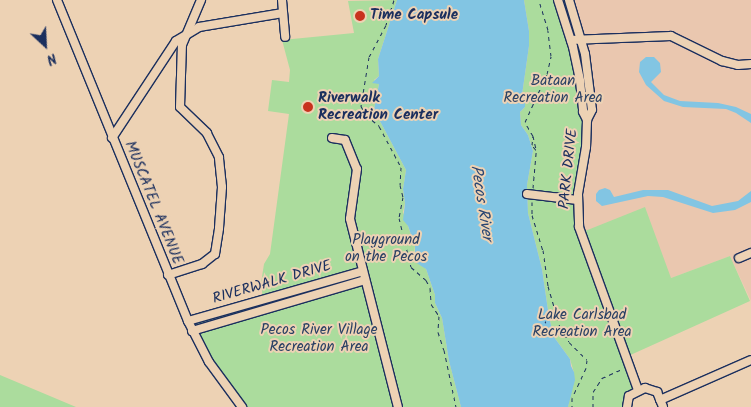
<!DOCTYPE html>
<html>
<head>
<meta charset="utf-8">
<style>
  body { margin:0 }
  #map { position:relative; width:751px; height:407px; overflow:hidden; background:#edd2b4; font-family:Kalam,sans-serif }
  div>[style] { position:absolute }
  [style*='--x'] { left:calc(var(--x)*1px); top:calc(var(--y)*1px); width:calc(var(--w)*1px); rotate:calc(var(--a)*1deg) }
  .built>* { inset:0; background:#eac7af }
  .green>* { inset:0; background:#abdc9d }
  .water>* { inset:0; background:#82c5e3 }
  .path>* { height:1px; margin-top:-0.5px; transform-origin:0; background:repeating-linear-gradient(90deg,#1b2f5e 0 4px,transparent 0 8px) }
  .roads { filter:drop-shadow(1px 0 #1b2f5e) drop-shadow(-1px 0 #1b2f5e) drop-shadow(0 1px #1b2f5e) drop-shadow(0 -1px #1b2f5e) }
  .minor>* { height:8px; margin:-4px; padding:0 4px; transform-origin:4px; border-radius:4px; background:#edd2b4 }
  .dots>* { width:14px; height:14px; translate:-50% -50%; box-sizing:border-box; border:2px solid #edd2b4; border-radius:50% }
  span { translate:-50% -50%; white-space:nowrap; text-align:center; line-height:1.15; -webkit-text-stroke:4px #edd2b4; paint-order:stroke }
  .poi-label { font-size:15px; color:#1b2f5e; font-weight:700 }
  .left { translate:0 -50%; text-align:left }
  .park-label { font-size:15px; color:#294064 }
  .street-label { font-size:15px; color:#1b2f5e }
  .water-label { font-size:16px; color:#2a4672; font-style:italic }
  .north { position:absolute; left:20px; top:20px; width:50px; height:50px; -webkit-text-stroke:4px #edd2b4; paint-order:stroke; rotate:155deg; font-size:14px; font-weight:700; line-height:20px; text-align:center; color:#1b2f5e }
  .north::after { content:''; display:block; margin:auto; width:18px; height:22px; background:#1b2f5e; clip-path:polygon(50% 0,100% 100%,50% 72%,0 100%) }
</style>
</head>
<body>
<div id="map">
  <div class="built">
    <i style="clip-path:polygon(569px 0,751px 0,751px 301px,730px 256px,671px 278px,580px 233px,577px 218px,591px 93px)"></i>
  </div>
  <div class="green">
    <i style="clip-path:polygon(397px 0,378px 59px,379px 76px,374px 80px,379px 84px,374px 110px,406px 170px,403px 189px,405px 203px,403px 212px,415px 246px,414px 254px,426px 269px,435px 295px,435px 303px,442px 318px,449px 361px,461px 407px,242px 407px,217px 375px,188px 321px,263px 299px,261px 283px,264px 264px,270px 254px,289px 114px,268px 111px,272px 80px,289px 82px,290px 70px,282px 40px,354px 33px,348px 1px)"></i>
    <i style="clip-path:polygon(524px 0,558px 0,587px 120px,581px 176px,580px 233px,645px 207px,671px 278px,730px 256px,750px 301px,626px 357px,638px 390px,627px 407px,568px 407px,574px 373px,570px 359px,554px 337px,549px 317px,542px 269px,528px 213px,527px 185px,533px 151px,528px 135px,521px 125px,520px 112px,525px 107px,522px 95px,529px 46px,529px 31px)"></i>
    <i style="clip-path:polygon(0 375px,76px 407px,0 407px)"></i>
  </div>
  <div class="water">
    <i style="clip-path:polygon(397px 0,524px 0,529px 31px,529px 46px,522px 95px,525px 98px,525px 107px,520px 112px,521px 125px,528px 135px,533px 151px,527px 185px,528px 213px,542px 269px,549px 317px,554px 337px,570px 359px,571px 366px,574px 372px,575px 380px,568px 407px,461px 407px,449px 361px,442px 318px,435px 303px,435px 295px,426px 269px,415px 262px,415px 246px,408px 226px,403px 220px,405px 203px,403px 189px,406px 170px,374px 110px,379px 84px,372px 83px,379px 76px,378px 59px)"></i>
    <i style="clip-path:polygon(646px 57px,654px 57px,660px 63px,661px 72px,651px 82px,664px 95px,680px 101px,718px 103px,736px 107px,751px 114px,751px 123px,736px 113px,726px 109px,683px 107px,664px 101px,646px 85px,639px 72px,640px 62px)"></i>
    <i style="clip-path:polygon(605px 188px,610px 190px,614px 197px,643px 190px,668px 190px,712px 206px,738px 201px,751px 191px,751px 202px,735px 210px,713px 213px,663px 197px,648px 196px,602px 206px,596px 201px,596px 194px,599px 190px)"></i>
  </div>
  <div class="path">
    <i style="--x:394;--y:0;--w:26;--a:108"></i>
    <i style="--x:386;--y:25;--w:36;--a:118"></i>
    <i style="--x:369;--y:57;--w:50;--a:99.3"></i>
    <i style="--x:361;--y:106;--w:10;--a:61"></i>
    <i style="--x:366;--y:115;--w:17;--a:40"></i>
    <i style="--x:379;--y:126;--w:47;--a:61.8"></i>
    <i style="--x:401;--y:167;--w:18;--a:93"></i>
    <i style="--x:400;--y:185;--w:12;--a:76"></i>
    <i style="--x:403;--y:197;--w:21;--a:101"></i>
    <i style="--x:399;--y:218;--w:50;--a:76.2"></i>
    <i style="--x:411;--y:267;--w:20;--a:41"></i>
    <i style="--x:426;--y:280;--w:9;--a:63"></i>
    <i style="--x:430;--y:288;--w:16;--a:86"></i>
    <i style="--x:431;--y:304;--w:14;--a:56"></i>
    <i style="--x:439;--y:316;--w:16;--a:94"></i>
    <i style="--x:438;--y:332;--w:19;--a:72"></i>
    <i style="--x:444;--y:350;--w:58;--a:78.1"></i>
    <i style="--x:533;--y:136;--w:13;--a:77"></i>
    <i style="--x:533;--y:188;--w:38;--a:-85"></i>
    <i style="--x:536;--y:150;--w:6;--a:-129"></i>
    <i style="--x:532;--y:145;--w:9;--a:-84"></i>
    <i style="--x:533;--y:136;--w:16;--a:-120"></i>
    <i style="--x:525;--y:122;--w:53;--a:-65.4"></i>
    <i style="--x:547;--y:74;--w:18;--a:-77"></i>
    <i style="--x:551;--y:56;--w:26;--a:-97"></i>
    <i style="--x:548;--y:30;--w:31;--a:-107"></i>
    <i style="--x:532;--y:202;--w:13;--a:90"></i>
    <i style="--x:532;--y:215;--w:37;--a:73"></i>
    <i style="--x:543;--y:250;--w:36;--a:82"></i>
    <i style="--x:548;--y:286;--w:43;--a:73.7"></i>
    <i style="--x:560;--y:327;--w:17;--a:59"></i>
    <i style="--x:569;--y:342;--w:25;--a:45"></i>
    <i style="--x:587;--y:360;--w:8;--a:97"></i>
    <i style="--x:586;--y:368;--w:33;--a:115"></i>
    <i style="--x:572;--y:398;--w:9;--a:90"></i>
    <i style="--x:541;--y:314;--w:10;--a:61"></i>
    <i style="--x:593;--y:407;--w:15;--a:-90"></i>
    <i style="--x:593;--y:392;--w:17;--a:-57"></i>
    <i style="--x:602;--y:378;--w:22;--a:-24"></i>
  </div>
  <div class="roads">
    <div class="minor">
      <i style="--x:57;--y:0;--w:347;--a:67.8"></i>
      <i style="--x:188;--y:321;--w:46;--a:62.9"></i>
      <i style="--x:209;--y:362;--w:56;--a:53.7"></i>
      <i style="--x:282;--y:0;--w:37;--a:85"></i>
      <i style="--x:558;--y:0;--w:49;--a:72.3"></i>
      <i style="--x:573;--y:47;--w:35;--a:78"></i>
      <i style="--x:580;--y:81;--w:31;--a:84"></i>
      <i style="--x:583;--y:112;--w:9;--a:63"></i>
      <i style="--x:569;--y:0;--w:56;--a:73.5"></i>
      <i style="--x:585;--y:54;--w:56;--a:82.9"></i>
      <i style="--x:592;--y:110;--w:11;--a:117"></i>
      <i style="--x:587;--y:120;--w:27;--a:92"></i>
      <i style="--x:586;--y:147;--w:48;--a:99.7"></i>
      <i style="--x:578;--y:194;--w:33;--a:88"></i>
      <i style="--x:579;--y:227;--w:173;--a:70.1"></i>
      <i style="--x:571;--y:40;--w:100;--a:-2.3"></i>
      <i style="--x:671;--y:36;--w:57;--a:26.1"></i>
      <i style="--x:722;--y:61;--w:16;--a:14"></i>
      <i style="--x:738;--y:65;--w:13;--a:-4"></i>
      <i style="--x:112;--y:138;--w:116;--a:-56.6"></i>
      <i style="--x:176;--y:41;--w:27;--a:-31"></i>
      <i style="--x:199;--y:27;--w:85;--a:-9.5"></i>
      <i style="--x:332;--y:138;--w:13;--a:9"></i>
      <i style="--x:345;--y:140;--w:31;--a:68"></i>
      <i style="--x:357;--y:169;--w:50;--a:98"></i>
      <i style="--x:350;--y:219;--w:194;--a:75.7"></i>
      <i style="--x:527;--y:194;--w:51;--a:6.7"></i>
      <i style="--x:739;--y:258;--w:13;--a:-23"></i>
      <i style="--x:168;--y:275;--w:36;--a:-18"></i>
      <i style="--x:202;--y:264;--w:16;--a:-38"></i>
      <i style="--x:215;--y:254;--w:26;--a:-81"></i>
      <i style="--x:219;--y:228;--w:41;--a:-85.8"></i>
      <i style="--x:222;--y:187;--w:30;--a:-96"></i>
      <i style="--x:219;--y:157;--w:27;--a:-117"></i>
      <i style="--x:207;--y:133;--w:37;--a:-136"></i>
      <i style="--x:180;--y:107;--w:62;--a:-88.2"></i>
      <i style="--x:182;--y:45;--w:49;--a:-67.1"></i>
      <i style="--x:188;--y:321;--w:182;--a:-15.9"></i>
      <i style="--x:192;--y:331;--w:180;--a:-16.4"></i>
      <i style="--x:660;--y:400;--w:99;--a:-23.7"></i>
      <i style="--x:627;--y:407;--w:11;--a:-80"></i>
      <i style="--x:629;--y:396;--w:18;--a:-27"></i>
      <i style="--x:645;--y:388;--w:13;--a:18"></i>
      <i style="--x:657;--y:392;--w:16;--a:68"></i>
    </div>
  </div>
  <div class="dots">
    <i style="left:360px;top:16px;background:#c8321e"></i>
    <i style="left:308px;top:107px;background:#c8321e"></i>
  </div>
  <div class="poi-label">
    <span class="left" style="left:370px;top:16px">Time Capsule</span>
    <span class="left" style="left:318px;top:107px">Riverwalk<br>Recreation Center</span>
  </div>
  <div class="park-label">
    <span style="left:553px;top:90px">Bataan<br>Recreation Area</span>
    <span style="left:386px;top:249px">Playground<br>on the Pecos</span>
    <span style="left:582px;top:324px">Lake Carlsbad<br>Recreation Area</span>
    <span style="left:319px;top:339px">Pecos River Village<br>Recreation Area</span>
  </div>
  <div class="street-label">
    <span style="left:569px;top:169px;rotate:-84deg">PARK DRIVE</span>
    <span style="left:153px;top:203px;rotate:68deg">MUSCATEL AVENUE</span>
    <span style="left:272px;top:283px;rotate:-16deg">RIVERWALK DRIVE</span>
  </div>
  <div class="water-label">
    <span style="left:481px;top:203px;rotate:81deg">Pecos River</span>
  </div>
  <div class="north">N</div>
</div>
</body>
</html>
